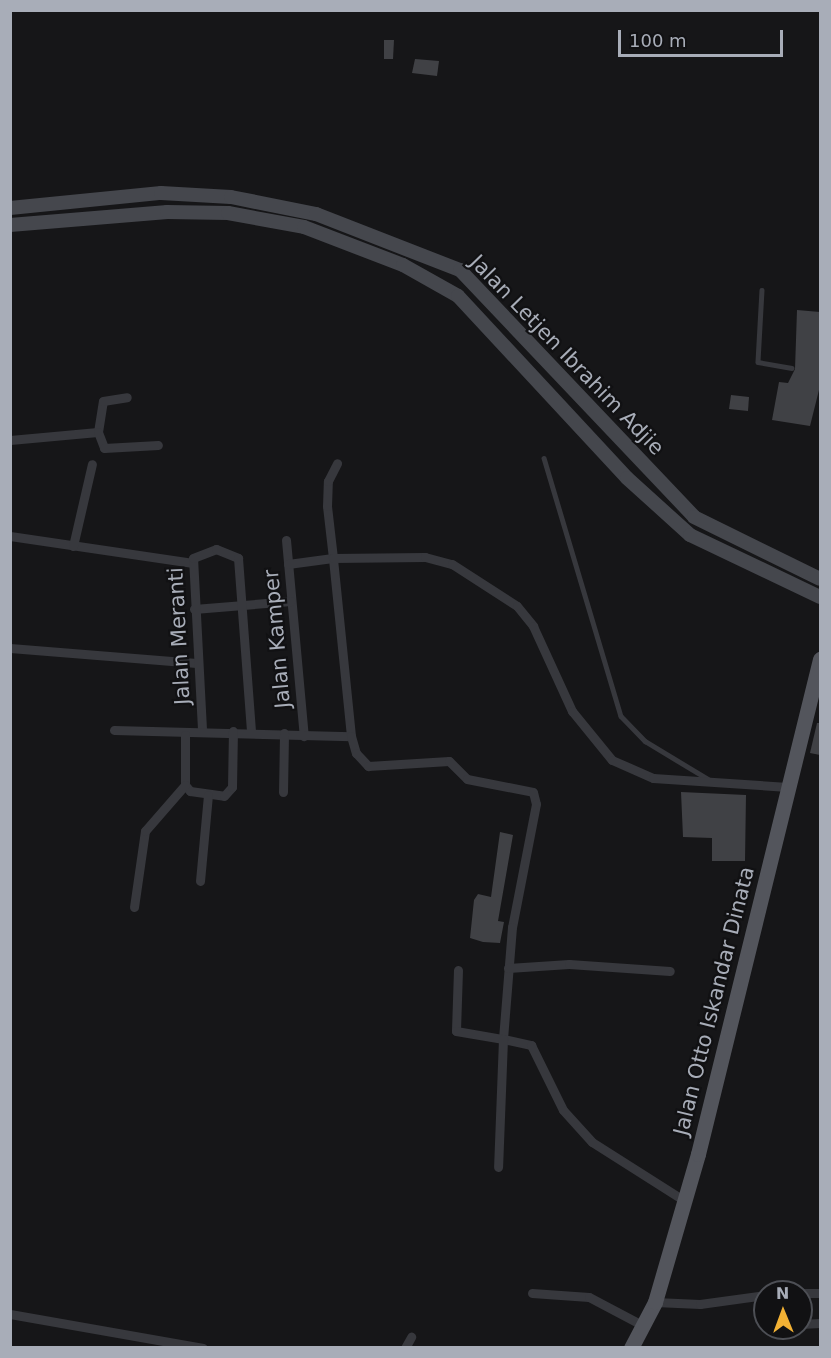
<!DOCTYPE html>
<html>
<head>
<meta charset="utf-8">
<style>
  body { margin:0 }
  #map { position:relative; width:831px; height:1358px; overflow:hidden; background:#161618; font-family:"DejaVu Sans",sans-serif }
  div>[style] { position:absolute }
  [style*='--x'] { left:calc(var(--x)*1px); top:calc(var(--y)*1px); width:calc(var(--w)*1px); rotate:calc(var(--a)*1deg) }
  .building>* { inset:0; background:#404145 }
  .lane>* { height:4.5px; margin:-2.25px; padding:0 2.25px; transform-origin:2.25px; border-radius:2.25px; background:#37383d }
  .street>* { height:9px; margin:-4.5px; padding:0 4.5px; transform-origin:4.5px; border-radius:4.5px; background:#37383d }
  .secondary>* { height:14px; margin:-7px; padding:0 7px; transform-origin:7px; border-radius:7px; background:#45474d }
  .primary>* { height:15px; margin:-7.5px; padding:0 7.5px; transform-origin:7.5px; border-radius:7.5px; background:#53555c }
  span { translate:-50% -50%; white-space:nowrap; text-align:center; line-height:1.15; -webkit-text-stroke:4.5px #111113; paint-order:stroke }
  .street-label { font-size:21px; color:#a8adb8 }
  .frame { position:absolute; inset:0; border:12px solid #a8adb8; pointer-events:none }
  .north { position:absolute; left:753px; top:1280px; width:60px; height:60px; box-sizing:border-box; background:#111113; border:2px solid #4d4f55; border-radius:50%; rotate:359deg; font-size:16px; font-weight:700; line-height:24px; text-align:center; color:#a8adb8 }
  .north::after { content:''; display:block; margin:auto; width:21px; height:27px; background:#f2b134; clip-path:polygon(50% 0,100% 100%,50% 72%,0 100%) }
  .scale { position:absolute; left:618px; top:30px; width:165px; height:27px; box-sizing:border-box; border:3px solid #a8adb8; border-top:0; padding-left:8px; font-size:18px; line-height:21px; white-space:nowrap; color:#a8adb8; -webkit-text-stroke:4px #111113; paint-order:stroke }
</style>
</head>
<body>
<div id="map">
  <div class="building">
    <i style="clip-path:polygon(384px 40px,394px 40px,393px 59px,384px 59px)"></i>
    <i style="clip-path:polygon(415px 59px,439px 61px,437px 76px,412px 73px)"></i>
    <i style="clip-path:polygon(797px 310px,820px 312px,820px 386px,810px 426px,772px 420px,779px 382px,788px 383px,795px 369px)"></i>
    <i style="clip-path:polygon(731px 395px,749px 397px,748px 411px,729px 409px)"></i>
    <i style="clip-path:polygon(817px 723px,820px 723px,820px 755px,810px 753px)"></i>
    <i style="clip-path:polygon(681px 792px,746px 795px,745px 861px,712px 861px,712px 838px,683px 837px)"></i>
    <i style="clip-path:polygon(500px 832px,513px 835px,498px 921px,504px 922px,500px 943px,483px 942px,470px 938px,474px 900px,478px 894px,491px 897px)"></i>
  </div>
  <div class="lane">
    <i style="--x:762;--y:290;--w:72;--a:93.2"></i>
    <i style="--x:758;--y:362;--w:34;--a:10"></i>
    <i style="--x:544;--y:458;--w:269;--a:73.4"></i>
    <i style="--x:621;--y:716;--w:35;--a:46"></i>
    <i style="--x:645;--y:741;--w:74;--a:31.1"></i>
  </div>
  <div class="street">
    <i style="--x:98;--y:432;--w:31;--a:-81"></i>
    <i style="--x:103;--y:401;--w:24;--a:-9"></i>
    <i style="--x:10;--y:440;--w:88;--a:-5.2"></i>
    <i style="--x:98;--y:432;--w:17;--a:69"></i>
    <i style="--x:104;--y:448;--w:54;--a:-3.2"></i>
    <i style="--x:10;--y:536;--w:185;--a:8.4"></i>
    <i style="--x:286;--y:540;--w:197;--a:84.8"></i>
    <i style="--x:73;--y:546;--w:84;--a:-77"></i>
    <i style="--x:288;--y:564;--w:45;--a:-7.6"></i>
    <i style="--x:333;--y:558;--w:52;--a:-96.6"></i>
    <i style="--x:327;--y:506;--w:25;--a:-88"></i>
    <i style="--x:328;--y:481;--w:20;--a:-63"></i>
    <i style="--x:194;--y:609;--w:97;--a:-4.7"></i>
    <i style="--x:10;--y:648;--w:187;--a:4.6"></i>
    <i style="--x:202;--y:729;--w:171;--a:-93"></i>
    <i style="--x:193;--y:558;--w:25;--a:-21"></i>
    <i style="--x:216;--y:549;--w:24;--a:22"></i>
    <i style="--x:238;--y:558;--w:172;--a:85.7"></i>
    <i style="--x:114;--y:730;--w:237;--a:1.5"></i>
    <i style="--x:351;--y:736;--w:179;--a:-95.8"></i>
    <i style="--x:333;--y:558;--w:92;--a:-0.6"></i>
    <i style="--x:425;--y:557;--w:28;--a:15"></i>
    <i style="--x:452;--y:564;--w:77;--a:32.9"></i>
    <i style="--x:517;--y:606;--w:26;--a:51"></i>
    <i style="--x:533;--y:626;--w:94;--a:65.4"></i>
    <i style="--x:572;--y:711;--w:63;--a:50.8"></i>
    <i style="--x:612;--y:760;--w:45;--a:23.7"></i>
    <i style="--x:653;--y:778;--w:135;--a:3.8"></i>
    <i style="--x:185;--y:735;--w:50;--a:90"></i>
    <i style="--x:185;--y:785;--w:8;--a:50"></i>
    <i style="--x:190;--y:791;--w:34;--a:8"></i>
    <i style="--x:224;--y:796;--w:12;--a:-48"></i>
    <i style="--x:232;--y:787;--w:56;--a:-89"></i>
    <i style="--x:351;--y:736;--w:18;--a:74"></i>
    <i style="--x:356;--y:753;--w:18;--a:47"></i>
    <i style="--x:368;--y:766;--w:81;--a:-3.5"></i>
    <i style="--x:449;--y:761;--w:25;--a:45"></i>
    <i style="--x:467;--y:779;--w:67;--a:11.1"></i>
    <i style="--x:533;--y:792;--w:12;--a:76"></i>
    <i style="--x:536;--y:804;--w:125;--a:101"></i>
    <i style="--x:512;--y:927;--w:112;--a:94.6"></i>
    <i style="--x:503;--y:1039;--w:29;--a:12"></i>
    <i style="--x:531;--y:1045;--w:72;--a:63.8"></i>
    <i style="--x:563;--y:1110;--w:43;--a:47.8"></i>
    <i style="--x:592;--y:1142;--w:110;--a:32.4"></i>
    <i style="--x:283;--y:792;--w:59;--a:-89"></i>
    <i style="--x:200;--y:881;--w:86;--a:-84.7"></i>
    <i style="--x:134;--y:907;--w:77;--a:-81.8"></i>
    <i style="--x:145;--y:831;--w:61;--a:-49"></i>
    <i style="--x:508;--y:968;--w:61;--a:-3.8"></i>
    <i style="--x:569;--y:964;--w:101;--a:4"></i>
    <i style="--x:458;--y:970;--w:61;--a:91.9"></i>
    <i style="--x:456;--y:1031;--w:48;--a:9.7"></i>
    <i style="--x:503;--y:1039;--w:128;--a:92.2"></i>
    <i style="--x:532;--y:1293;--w:57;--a:4"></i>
    <i style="--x:589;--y:1297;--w:62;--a:27.8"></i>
    <i style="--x:801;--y:1293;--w:19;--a:0"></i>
    <i style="--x:655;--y:1302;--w:45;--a:2.5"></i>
    <i style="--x:700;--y:1304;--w:66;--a:-7.9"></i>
    <i style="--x:10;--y:1314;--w:196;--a:10"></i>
    <i style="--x:801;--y:1324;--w:19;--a:-3"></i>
    <i style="--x:405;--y:1348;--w:13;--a:-61"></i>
  </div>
  <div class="secondary">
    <i style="--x:10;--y:208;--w:152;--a:-5.7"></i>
    <i style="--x:161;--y:193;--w:70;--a:3.3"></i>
    <i style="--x:231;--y:197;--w:87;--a:11.3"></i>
    <i style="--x:316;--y:214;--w:155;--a:21.3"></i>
    <i style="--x:460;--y:270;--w:340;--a:46.5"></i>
    <i style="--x:694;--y:517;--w:140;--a:26.2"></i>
    <i style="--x:10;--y:225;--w:158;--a:-4.7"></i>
    <i style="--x:167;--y:212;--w:61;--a:0.9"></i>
    <i style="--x:228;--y:213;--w:77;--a:10.4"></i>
    <i style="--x:304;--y:227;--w:106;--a:21"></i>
    <i style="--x:403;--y:265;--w:63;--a:29.4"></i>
    <i style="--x:458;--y:296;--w:248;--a:47.1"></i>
    <i style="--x:627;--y:478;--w:85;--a:42.1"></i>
    <i style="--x:690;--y:535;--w:144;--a:25.5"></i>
  </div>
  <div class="primary">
    <i style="--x:631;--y:1348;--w:52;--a:-62.4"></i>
    <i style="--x:655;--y:1302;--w:154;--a:-73.8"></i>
    <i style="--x:698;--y:1154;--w:510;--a:-76.15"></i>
  </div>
  <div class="street-label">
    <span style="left:567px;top:355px;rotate:46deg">Jalan Letjen Ibrahim Adjie</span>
    <span style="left:179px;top:636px;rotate:-93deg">Jalan Meranti</span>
    <span style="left:277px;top:639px;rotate:-95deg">Jalan Kamper</span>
    <span style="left:714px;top:1001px;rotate:-76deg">Jalan Otto Iskandar Dinata</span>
  </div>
  <div class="frame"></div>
  <div class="north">N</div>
  <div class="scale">100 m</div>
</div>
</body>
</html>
